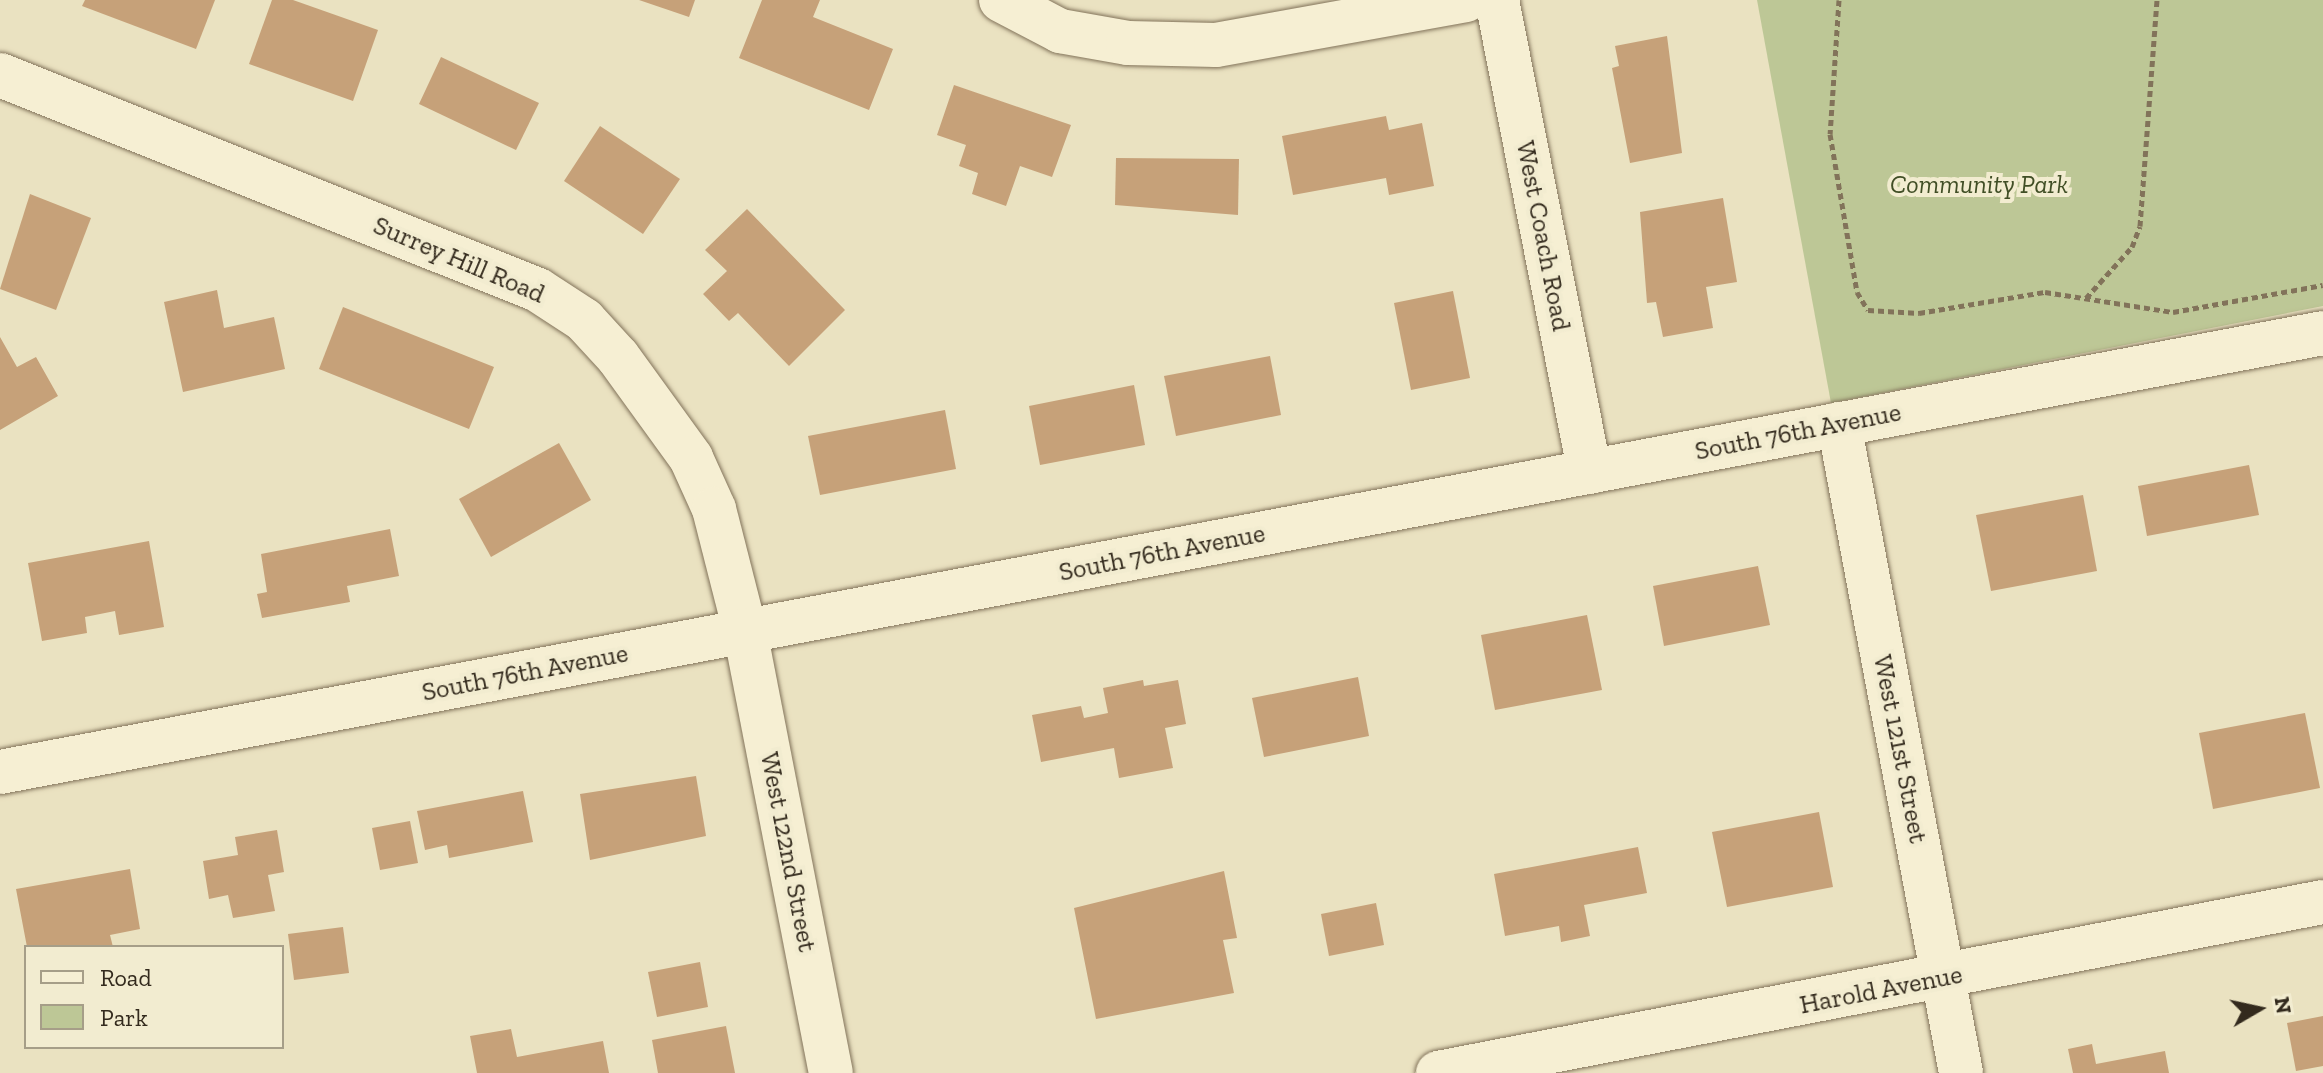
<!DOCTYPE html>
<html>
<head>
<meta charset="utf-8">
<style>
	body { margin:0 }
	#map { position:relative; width:2323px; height:1073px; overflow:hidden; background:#eae2c1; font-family:"Zilla Slab",serif }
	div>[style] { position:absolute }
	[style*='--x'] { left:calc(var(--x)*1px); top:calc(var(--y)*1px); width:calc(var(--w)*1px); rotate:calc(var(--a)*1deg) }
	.green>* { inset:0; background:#bdc796 }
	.building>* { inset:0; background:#c6a179 }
	.path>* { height:5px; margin-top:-2.5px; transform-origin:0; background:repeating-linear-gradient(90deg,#82735a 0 6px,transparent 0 10px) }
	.roads { filter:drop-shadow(0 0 2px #82735a) drop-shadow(0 0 2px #82735a) }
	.minor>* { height:44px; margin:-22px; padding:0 22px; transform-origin:22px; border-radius:22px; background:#f6efd3 }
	span { translate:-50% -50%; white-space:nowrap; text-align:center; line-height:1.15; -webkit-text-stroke:8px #f2ecd0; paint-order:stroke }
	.park-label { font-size:26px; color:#404e25; font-style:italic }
	.street-label { font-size:26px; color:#332a1d }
	.legend { position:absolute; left:24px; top:945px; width:260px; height:104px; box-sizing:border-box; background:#f2ecd0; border:2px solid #a69e88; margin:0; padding:10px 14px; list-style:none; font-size:24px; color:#332a1d }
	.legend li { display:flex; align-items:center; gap:16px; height:40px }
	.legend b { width:40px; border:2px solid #a69e88 }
	.north { position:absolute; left:2219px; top:969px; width:80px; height:80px; -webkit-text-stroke:6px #f2ecd0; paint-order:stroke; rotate:81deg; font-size:22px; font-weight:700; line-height:32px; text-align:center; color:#332a1d }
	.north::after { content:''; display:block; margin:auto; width:28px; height:36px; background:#332a1d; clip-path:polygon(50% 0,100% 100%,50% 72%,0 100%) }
</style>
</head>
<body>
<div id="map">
	<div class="green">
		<i style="clip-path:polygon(1757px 0,2323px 0,2323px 306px,1831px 403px)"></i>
	</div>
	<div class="building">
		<i style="clip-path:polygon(85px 0,215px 0,196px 49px,82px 6px)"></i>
		<i style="clip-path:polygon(272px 0,293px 0,378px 30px,353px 101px,249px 64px)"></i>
		<i style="clip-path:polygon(639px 0,695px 0,689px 17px)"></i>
		<i style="clip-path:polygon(762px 0,820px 0,813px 17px,893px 49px,869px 110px,739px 58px)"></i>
		<i style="clip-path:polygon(1667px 36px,1682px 153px,1630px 163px,1612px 68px,1619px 66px,1615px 46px)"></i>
		<i style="clip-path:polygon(441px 57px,539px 103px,516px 150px,419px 104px)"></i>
		<i style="clip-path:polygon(954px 85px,1071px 125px,1052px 177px,1020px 166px,1006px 206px,972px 194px,978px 173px,959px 166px,966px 145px,937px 135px)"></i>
		<i style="clip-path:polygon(1386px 116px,1389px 130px,1422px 123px,1434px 186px,1389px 195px,1386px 178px,1293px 195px,1282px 136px)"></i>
		<i style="clip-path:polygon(600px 126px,680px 179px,643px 234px,564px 181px)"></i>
		<i style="clip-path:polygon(1116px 158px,1239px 159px,1238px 215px,1115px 205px)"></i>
		<i style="clip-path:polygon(30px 194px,91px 218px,56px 310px,0 289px)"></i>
		<i style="clip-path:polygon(1723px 198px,1737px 282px,1706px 287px,1713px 328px,1663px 337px,1656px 302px,1647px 303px,1640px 212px)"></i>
		<i style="clip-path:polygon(747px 209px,845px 310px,789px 366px,738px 313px,729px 321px,703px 294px,727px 271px,705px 250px)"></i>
		<i style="clip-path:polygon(217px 290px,224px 328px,274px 317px,285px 369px,183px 392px,164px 302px)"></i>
		<i style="clip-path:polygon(1453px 291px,1470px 378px,1411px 390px,1394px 303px)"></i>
		<i style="clip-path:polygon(343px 307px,494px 367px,469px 429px,319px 369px)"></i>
		<i style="clip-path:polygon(0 337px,17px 367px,36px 357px,58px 396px,0 430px)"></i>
		<i style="clip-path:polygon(1270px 356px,1281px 415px,1176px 436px,1164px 376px)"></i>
		<i style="clip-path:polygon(1134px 385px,1145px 445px,1040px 465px,1029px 406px)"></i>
		<i style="clip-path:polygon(945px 410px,956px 469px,820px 495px,808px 436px)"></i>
		<i style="clip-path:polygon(559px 443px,591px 500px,491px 557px,459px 499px)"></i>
		<i style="clip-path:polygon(2249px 465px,2259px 515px,2147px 536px,2138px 486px)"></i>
		<i style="clip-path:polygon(2083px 495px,2097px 571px,1991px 591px,1976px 515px)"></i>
		<i style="clip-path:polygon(390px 529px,399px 576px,347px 586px,350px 602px,262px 618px,257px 594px,267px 592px,261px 554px)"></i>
		<i style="clip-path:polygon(149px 541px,164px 627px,119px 635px,115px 611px,85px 617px,87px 633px,42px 641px,28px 563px)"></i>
		<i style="clip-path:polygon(1758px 566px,1770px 625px,1664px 646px,1653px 586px)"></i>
		<i style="clip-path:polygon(1587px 615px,1602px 690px,1495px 710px,1481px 635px)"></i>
		<i style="clip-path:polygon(1358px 677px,1369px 736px,1264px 757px,1252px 698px)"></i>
		<i style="clip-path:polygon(1143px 680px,1144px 686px,1178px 680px,1186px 724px,1165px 728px,1173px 768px,1119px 778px,1114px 748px,1041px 762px,1032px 715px,1081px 706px,1084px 718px,1108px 713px,1103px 688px)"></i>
		<i style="clip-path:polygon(2305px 713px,2320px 788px,2213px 809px,2199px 733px)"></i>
		<i style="clip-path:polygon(696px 776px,706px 836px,590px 860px,580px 794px)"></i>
		<i style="clip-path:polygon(523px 791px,533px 842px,449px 858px,447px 845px,425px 850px,417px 811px)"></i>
		<i style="clip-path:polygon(1819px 812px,1833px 887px,1727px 907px,1712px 832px)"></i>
		<i style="clip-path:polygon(410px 821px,418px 863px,380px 870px,372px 828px)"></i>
		<i style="clip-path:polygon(277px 830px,284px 872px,268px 875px,275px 911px,233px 918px,228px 895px,209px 899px,203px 861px,238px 855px,235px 837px)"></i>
		<i style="clip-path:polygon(1638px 847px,1647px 893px,1584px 905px,1590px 936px,1561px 942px,1559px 926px,1505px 936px,1494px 874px)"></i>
		<i style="clip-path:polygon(130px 869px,140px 929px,110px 935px,113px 947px,27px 947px,16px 889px)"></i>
		<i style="clip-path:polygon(1224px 871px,1237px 938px,1223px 940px,1234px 993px,1096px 1019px,1074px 908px)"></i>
		<i style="clip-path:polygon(1376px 903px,1384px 945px,1329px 956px,1321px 914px)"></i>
		<i style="clip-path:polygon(343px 927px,349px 973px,294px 980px,288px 934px)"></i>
		<i style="clip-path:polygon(700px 962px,708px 1007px,657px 1017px,648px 972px)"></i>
		<i style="clip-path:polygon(2323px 1016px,2323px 1066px,2296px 1071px,2287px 1023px)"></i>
		<i style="clip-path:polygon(726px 1026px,735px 1073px,658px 1073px,652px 1040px)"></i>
		<i style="clip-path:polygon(511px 1029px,517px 1057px,603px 1041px,609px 1073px,477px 1073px,470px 1036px)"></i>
		<i style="clip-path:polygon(2092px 1044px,2096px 1064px,2165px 1051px,2169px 1073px,2073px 1073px,2068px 1049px)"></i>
	</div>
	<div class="path">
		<i style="--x:1839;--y:0;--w:134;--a:93.8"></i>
		<i style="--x:1830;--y:134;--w:160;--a:80.3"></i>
		<i style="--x:1857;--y:292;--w:21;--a:59"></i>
		<i style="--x:1868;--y:310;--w:51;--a:3.4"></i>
		<i style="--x:1919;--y:313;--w:128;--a:-9.5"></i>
		<i style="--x:2045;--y:292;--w:130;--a:8.9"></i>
		<i style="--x:2173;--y:312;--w:152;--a:-10.2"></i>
		<i style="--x:2086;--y:298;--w:69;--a:-48"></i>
		<i style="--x:2132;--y:247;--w:22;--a:-69"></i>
		<i style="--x:2140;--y:226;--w:227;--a:-85.7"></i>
	</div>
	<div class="roads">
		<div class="minor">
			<i style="--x:1001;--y:0;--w:67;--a:27.7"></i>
			<i style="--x:1060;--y:31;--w:69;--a:10"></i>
			<i style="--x:1128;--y:43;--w:88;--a:1.3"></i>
			<i style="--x:1216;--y:45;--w:254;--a:-10.2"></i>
			<i style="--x:1497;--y:0;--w:481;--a:78.9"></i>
			<i style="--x:0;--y:75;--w:579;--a:21.78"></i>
			<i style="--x:538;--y:290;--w:55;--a:33.1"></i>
			<i style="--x:584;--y:320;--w:50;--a:47.4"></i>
			<i style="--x:618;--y:357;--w:125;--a:54.1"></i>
			<i style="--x:691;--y:458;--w:56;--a:65.7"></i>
			<i style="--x:714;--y:509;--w:126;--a:75.7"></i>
			<i style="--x:745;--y:631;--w:450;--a:79"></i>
			<i style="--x:1839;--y:424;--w:660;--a:79.35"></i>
			<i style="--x:0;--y:772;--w:2364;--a:-10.7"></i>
			<i style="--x:1438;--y:1073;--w:901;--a:-10.94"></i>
		</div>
	</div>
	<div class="park-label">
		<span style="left:1979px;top:185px">Community Park</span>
	</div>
	<div class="street-label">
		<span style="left:1543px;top:236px;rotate:79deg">West Coach Road</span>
		<span style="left:459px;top:260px;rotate:23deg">Surrey Hill Road</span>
		<span style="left:1798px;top:432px;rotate:-11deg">South 76th Avenue</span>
		<span style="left:1162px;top:553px;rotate:-11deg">South 76th Avenue</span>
		<span style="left:525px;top:673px;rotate:-11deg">South 76th Avenue</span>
		<span style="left:1900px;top:749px;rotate:79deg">West 121st Street</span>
		<span style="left:788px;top:852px;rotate:79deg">West 122nd Street</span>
		<span style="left:1881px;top:990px;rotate:-11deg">Harold Avenue</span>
	</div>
	<ul class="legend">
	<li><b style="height:10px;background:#f6efd3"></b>Road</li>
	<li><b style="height:22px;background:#bdc796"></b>Park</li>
	</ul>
	<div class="north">N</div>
</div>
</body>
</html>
